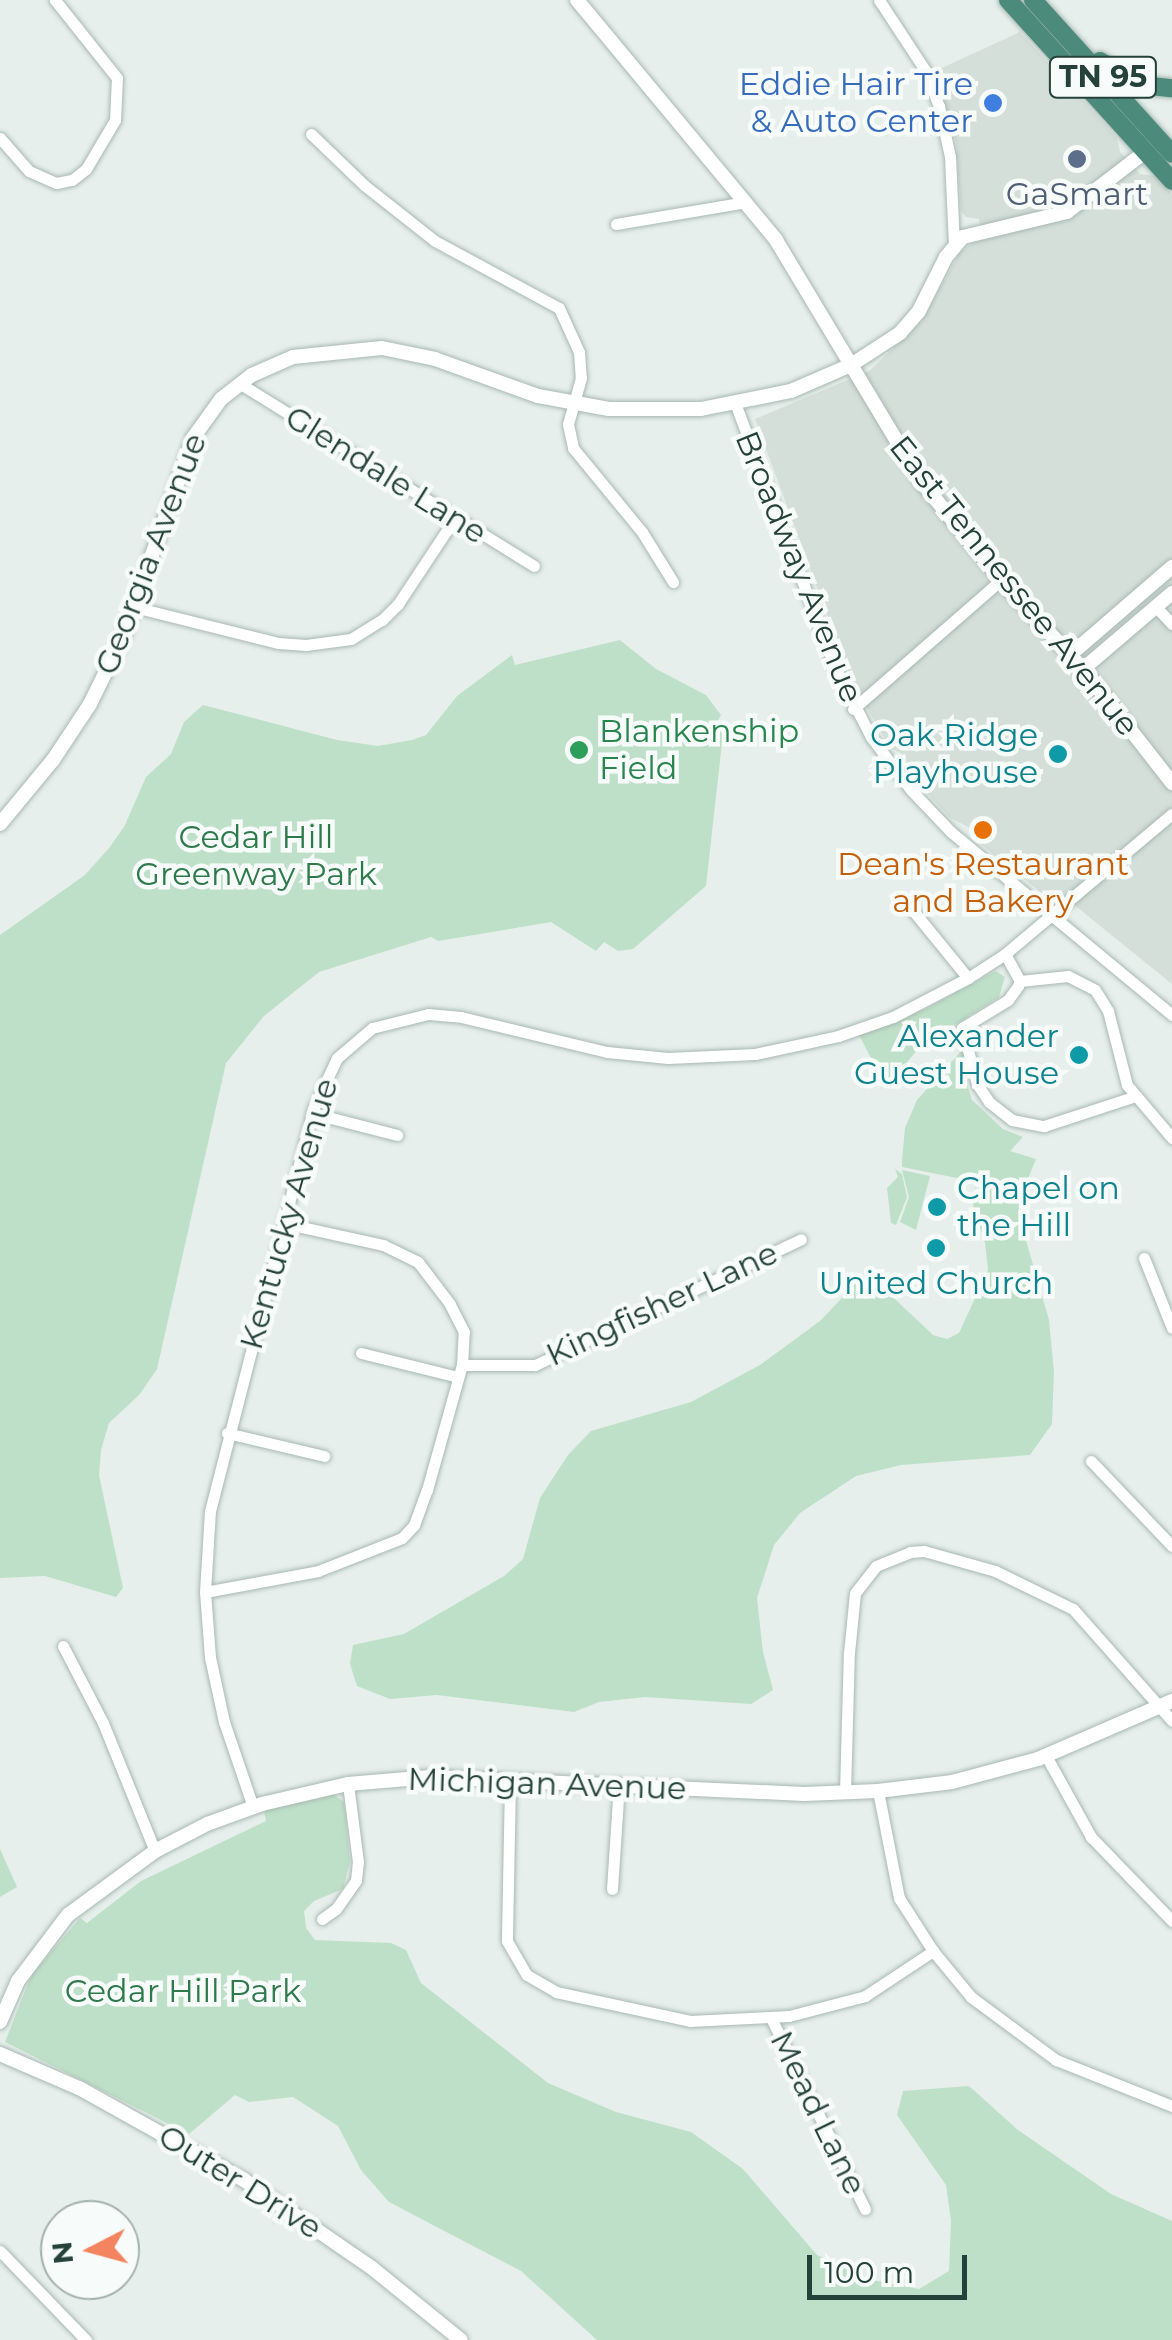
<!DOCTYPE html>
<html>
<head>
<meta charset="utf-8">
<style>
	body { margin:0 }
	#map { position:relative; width:1172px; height:2340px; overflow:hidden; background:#e6efeb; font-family:Montserrat,sans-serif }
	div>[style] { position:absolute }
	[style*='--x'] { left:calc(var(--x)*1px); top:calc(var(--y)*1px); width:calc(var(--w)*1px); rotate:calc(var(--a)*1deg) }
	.built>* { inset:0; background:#d4dfda }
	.green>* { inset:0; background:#bfe0c8 }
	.roads { filter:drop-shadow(0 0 2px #a8b8b2) drop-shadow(0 0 2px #a8b8b2) }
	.minor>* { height:11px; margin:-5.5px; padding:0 5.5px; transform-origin:5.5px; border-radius:5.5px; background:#fff }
	.tertiary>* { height:14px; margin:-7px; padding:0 7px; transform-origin:7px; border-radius:7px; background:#fff }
	.trunk>* { height:18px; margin:-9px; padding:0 9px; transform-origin:9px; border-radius:9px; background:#4c8a7c }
	.dots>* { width:28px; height:28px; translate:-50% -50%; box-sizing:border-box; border:5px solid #f7fbf9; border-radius:50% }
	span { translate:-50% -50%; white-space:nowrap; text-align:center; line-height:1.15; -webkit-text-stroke:9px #f7fbf9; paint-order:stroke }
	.shield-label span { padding:2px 8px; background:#f7fbf9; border:2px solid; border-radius:8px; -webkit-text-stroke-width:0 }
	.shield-label { font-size:30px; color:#24423a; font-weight:700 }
	.shop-label { font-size:32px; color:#366cbe }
	.right { translate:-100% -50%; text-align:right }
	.service-label { font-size:32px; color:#4e5e75 }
	.street-label { font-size:32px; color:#24423a }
	.leisure-label { font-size:32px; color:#27864d }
	.left { translate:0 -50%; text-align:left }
	.culture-label { font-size:32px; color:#0d838f }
	.park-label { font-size:32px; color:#2d7a4b }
	.food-label { font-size:32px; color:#c56008 }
	.north { position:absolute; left:40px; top:2200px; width:100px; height:100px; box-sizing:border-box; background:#f7fbf9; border:2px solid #a3b1ad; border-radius:50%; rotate:264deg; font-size:28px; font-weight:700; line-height:40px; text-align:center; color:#24423a }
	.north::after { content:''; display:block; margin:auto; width:35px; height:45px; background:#f4845f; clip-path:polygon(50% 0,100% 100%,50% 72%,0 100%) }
	.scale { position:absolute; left:807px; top:2255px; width:160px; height:45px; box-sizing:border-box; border:5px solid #24423a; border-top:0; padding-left:12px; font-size:30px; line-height:35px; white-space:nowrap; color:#24423a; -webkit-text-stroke:8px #f7fbf9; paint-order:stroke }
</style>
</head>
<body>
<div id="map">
	<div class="built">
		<i style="clip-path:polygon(1020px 32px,1117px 138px,1120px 152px,1140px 174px,1155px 176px,1172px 194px,1172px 984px,1078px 908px,1062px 896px,1048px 898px,973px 838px,968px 827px,949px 817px,915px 780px,901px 753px,890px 748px,852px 682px,755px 419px,869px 371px,922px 321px,960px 252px,982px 237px,979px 219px,966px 217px,961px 211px,956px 142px,933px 72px)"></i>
	</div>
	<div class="green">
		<i style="clip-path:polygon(620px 640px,656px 669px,706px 695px,721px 715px,716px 724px,724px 725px,706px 886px,633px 949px,618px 951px,604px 942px,596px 951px,551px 922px,438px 941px,431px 937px,319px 972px,264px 1016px,226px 1063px,157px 1369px,140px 1394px,109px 1423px,101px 1450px,99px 1475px,123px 1588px,116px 1597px,45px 1576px,0 1578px,0 935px,85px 875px,109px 848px,124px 827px,146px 777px,171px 754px,184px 722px,203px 705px,337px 740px,378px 746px,412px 740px,426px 735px,457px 696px,512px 655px,515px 665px)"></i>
		<i style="clip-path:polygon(996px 971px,1005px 977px,999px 997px,944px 1032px,934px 1030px,886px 1087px,859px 1035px,927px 1008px)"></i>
		<i style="clip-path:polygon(964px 1048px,967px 1059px,959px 1060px,972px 1100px,1003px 1129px,1023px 1137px,1010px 1151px,1036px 1159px,1023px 1191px,1019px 1216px,1049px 1320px,1054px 1372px,1052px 1424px,1030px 1455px,901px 1465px,856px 1476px,800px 1513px,774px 1545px,757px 1598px,763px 1652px,773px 1690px,751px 1704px,645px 1697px,599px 1702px,574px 1712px,437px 1695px,390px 1699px,357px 1686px,350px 1664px,353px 1645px,404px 1634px,504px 1576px,523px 1559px,540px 1498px,568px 1455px,591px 1431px,691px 1402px,760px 1365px,820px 1321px,860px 1279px,881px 1286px,933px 1335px,947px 1339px,959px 1333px,988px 1270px,985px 1243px,973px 1205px,977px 1177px,957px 1178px,902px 1167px,902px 1160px,905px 1128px,917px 1100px)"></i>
		<i style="clip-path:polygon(895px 1169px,902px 1174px,907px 1197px,896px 1225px,891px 1223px,887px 1188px,898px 1177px)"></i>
		<i style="clip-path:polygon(902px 1170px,930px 1176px,916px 1230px,900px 1222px,909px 1197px)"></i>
		<i style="clip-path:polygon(333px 1794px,344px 1802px,350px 1862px,343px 1889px,314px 1901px,304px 1911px,306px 1928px,315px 1940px,391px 1943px,406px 1950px,421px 1983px,548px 2083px,616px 2112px,691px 2132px,743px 2169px,817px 2255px,867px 2279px,919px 2289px,949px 2271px,951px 2221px,946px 2185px,897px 2115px,903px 2091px,969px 2086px,1018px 2130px,1111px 2194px,1172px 2221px,1172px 2340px,597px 2340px,521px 2271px,389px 2202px,361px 2170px,338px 2126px,293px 2097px,249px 2102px,235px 2095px,189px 2134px,5px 2042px,31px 1976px,80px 1918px,87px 1923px,141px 1881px,266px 1821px,264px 1810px)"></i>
		<i style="clip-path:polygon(0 1849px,17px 1887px,0 1897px)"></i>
	</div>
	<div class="roads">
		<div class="minor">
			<i style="--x:879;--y:0;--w:84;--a:56.7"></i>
			<i style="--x:925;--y:70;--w:39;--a:69"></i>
			<i style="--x:939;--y:106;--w:52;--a:77.8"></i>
			<i style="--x:950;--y:157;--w:87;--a:87.4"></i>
			<i style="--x:311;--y:134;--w:74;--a:43.9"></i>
			<i style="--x:364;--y:185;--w:90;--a:38.3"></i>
			<i style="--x:435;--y:241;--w:141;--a:28.4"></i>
			<i style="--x:559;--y:308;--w:48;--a:65.6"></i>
			<i style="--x:579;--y:352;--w:26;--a:86"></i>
			<i style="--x:581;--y:378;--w:48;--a:105.8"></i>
			<i style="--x:568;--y:424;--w:25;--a:78"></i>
			<i style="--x:573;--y:448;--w:109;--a:50.6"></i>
			<i style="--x:642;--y:532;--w:59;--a:58.2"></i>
			<i style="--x:0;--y:138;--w:44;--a:48.7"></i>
			<i style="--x:29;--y:171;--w:30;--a:24"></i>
			<i style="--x:56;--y:183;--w:16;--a:-11"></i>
			<i style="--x:72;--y:180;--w:18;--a:-38"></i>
			<i style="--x:86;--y:169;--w:57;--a:-59.4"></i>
			<i style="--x:115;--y:120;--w:42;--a:-87.3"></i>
			<i style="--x:117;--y:78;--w:100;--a:-128.5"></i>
			<i style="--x:616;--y:224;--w:132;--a:-9.6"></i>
			<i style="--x:239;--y:383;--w:347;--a:31.8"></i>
			<i style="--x:735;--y:403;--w:280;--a:69.3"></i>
			<i style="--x:834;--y:665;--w:81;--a:62.8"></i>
			<i style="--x:871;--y:737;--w:66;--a:53"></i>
			<i style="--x:911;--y:790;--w:58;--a:46.4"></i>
			<i style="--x:951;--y:832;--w:287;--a:39.6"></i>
			<i style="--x:134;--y:607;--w:148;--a:14"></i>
			<i style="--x:278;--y:643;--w:28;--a:4"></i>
			<i style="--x:306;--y:645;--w:45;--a:-7.6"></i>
			<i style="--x:351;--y:639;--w:36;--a:-32"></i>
			<i style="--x:382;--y:620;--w:23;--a:-45"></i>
			<i style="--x:398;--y:604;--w:103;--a:-56.5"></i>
			<i style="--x:1156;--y:607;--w:23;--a:47"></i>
			<i style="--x:853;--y:709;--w:196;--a:-41.1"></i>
			<i style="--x:906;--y:902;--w:98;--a:50.8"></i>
			<i style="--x:1005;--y:954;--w:31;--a:61"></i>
			<i style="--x:1020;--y:981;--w:5;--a:112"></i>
			<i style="--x:1018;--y:986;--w:17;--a:126"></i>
			<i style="--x:1008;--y:1000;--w:54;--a:148.7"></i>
			<i style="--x:962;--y:1028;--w:58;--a:75"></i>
			<i style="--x:977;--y:1084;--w:22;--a:56"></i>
			<i style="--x:989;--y:1102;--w:29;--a:38"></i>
			<i style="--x:1012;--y:1120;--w:33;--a:11"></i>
			<i style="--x:1044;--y:1126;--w:97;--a:-18.1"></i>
			<i style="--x:1020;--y:981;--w:48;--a:-5.9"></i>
			<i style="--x:1068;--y:976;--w:30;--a:27"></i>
			<i style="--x:1095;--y:990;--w:25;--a:58"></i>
			<i style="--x:1108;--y:1011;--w:76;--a:75.6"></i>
			<i style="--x:1127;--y:1085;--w:70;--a:49.7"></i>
			<i style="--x:312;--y:1113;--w:88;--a:14.5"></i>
			<i style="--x:1144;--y:1258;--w:75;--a:68.2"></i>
			<i style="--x:361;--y:1353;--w:100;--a:13.9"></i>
			<i style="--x:462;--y:1365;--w:73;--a:0"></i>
			<i style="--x:535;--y:1365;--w:294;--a:-25.3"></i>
			<i style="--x:227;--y:1433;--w:100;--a:13.3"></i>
			<i style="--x:1091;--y:1461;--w:117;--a:46.4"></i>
			<i style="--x:205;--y:1592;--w:115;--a:-10.5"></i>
			<i style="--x:318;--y:1571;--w:90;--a:-21.4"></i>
			<i style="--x:402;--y:1538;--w:18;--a:-47"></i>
			<i style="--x:414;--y:1525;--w:37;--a:-70"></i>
			<i style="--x:427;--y:1490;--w:130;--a:-74.4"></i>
			<i style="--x:462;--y:1365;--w:33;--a:-87"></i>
			<i style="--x:464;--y:1332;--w:31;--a:-117"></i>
			<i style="--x:450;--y:1304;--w:53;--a:-127.3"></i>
			<i style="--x:418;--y:1262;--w:39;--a:-154"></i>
			<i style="--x:383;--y:1245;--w:102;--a:-167.6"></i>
			<i style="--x:63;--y:1646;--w:87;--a:62.5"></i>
			<i style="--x:103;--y:1723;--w:138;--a:67.9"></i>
			<i style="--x:1046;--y:1756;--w:93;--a:60.9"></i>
			<i style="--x:1091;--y:1837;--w:117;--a:46"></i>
			<i style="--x:510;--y:1781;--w:160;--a:91.1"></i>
			<i style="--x:507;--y:1941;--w:39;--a:60"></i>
			<i style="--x:527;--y:1975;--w:34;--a:30"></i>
			<i style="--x:556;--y:1992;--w:137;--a:12.2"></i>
			<i style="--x:690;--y:2021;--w:99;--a:-2.9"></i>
			<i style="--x:789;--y:2016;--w:79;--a:-14.7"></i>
			<i style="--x:865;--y:1996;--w:82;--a:-33.5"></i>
			<i style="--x:878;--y:1791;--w:109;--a:78.9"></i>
			<i style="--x:899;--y:1898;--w:63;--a:57.3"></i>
			<i style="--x:933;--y:1951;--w:60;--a:50.4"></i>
			<i style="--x:971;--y:1997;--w:106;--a:36.5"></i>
			<i style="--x:1056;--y:2060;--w:125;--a:21.6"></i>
			<i style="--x:845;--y:1792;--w:139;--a:-88.4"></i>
			<i style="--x:849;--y:1653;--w:60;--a:-84.3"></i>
			<i style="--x:855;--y:1593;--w:34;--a:-52"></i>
			<i style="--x:876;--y:1566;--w:37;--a:-22"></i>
			<i style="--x:910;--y:1552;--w:14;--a:-4"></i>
			<i style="--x:924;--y:1551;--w:74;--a:15.7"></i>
			<i style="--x:995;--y:1571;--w:87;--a:26"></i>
			<i style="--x:1073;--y:1609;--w:149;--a:48.5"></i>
			<i style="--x:253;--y:1807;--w:90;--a:-108.8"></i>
			<i style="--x:224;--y:1722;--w:66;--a:-102.2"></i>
			<i style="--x:210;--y:1657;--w:65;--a:-94.4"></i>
			<i style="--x:205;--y:1592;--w:81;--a:-86.5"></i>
			<i style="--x:210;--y:1511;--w:417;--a:-75.6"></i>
			<i style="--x:314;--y:1107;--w:54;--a:-64.9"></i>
			<i style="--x:337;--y:1058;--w:46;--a:-40.6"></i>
			<i style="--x:372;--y:1028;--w:58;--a:-14"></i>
			<i style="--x:428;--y:1014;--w:33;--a:5"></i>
			<i style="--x:461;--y:1017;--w:150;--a:13.5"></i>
			<i style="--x:607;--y:1052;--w:61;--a:5.6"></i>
			<i style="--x:668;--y:1058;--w:87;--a:-2.6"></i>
			<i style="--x:755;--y:1054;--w:85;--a:-12.2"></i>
			<i style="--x:838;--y:1036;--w:58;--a:-19.1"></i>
			<i style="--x:893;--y:1017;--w:85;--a:-27.5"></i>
			<i style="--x:968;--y:978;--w:44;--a:-33"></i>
			<i style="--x:1005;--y:954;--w:218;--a:-40"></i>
			<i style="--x:612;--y:1889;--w:105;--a:-86.2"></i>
			<i style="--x:322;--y:1919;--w:17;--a:-36"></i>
			<i style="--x:336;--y:1909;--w:35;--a:-55"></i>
			<i style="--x:356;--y:1880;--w:18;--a:-84"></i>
			<i style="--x:358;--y:1862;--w:79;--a:-97.3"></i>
			<i style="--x:771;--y:2018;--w:213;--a:63.8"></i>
			<i style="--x:0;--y:2251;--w:124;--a:46"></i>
		</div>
		<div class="tertiary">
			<i style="--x:577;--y:0;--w:312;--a:50.3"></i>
			<i style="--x:776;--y:240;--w:280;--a:59"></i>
			<i style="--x:920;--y:480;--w:138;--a:50.9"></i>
			<i style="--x:1007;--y:587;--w:112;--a:47.2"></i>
			<i style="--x:1083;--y:669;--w:145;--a:52"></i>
			<i style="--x:1070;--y:655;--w:135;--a:-40.8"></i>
			<i style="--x:1083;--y:669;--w:117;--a:-40.5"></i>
			<i style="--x:0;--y:824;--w:83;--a:-50.4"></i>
			<i style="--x:53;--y:760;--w:67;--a:-56.5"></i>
			<i style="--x:90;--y:704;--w:77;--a:-63.8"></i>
			<i style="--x:124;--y:635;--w:209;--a:-70.7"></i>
			<i style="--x:193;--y:438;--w:48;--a:-54.3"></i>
			<i style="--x:221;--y:399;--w:39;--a:-38"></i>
			<i style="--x:252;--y:375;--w:45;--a:-23.7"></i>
			<i style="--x:293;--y:357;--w:89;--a:-5.8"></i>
			<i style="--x:382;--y:348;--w:54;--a:11.7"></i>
			<i style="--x:435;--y:359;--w:109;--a:19.8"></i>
			<i style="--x:538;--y:396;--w:72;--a:10.4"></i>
			<i style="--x:609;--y:409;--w:92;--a:0"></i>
			<i style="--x:701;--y:409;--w:92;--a:-11.3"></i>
			<i style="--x:791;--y:391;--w:65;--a:-23.4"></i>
			<i style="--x:851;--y:365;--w:59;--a:-33.1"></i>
			<i style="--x:900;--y:333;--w:29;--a:-49"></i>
			<i style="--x:919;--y:311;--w:60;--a:-63.4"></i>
			<i style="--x:946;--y:257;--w:26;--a:-50"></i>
			<i style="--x:963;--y:237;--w:107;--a:-13.5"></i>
			<i style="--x:1067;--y:212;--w:98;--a:-37.6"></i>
			<i style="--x:0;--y:2022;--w:45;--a:-66.3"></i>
			<i style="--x:18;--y:1981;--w:83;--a:-52.9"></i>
			<i style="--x:68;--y:1915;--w:108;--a:-36.3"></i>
			<i style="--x:155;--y:1851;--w:59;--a:-27.4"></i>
			<i style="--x:207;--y:1824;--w:59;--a:-20"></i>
			<i style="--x:262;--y:1804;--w:88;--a:-13.1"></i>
			<i style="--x:348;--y:1784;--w:83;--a:-4.8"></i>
			<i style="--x:431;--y:1777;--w:373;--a:2.6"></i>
			<i style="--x:804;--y:1794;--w:74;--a:-2.3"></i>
			<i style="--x:878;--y:1791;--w:75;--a:-6.9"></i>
			<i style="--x:952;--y:1782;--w:89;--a:-15"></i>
			<i style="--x:1038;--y:1759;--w:146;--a:-23.4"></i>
			<i style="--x:0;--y:2054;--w:88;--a:23.4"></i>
			<i style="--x:81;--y:2089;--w:187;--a:29.2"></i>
			<i style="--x:244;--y:2180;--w:155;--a:34.5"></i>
			<i style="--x:372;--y:2268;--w:114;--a:39"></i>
		</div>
		<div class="trunk">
			<i style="--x:1008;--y:0;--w:244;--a:47.8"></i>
			<i style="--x:1033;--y:0;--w:207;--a:47.9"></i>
			<i style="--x:1100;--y:61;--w:48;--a:30.3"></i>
			<i style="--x:1141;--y:85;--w:31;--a:6"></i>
		</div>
	</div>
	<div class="dots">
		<i style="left:993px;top:103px;background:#3f7fe0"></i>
		<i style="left:1077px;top:159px;background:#5c6f8a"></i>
		<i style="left:579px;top:750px;background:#2e9e5b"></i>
		<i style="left:1058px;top:754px;background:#0f9aa8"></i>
		<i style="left:983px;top:830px;background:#e8710a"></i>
		<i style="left:1079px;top:1055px;background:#0f9aa8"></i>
		<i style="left:937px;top:1207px;background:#0f9aa8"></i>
		<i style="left:936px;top:1248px;background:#0f9aa8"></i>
	</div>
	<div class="shield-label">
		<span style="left:1103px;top:77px">TN 95</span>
	</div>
	<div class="shop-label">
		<span class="right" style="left:973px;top:103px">Eddie Hair Tire<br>&amp; Auto Center</span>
	</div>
	<div class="service-label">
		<span style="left:1077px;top:194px">GaSmart</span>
	</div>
	<div class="street-label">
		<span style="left:386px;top:475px;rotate:32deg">Glendale Lane</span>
		<span style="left:151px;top:554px;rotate:-69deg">Georgia Avenue</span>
		<span style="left:799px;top:567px;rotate:68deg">Broadway Avenue</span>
		<span style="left:1014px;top:586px;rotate:51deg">East Tennessee Avenue</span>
		<span style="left:289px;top:1214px;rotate:-74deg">Kentucky Avenue</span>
		<span style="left:662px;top:1304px;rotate:-25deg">Kingfisher Lane</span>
		<span style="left:547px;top:1784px;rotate:2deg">Michigan Avenue</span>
		<span style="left:818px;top:2113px;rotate:64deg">Mead Lane</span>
		<span style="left:240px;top:2182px;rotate:32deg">Outer Drive</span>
	</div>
	<div class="leisure-label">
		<span class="left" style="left:599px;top:750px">Blankenship<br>Field</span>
	</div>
	<div class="culture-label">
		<span class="right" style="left:1038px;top:754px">Oak Ridge<br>Playhouse</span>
		<span class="right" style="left:1059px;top:1055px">Alexander<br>Guest House</span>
		<span class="left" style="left:957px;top:1207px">Chapel on<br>the Hill</span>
		<span style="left:936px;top:1283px">United Church</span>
	</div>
	<div class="park-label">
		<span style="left:256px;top:856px">Cedar Hill<br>Greenway Park</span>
		<span style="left:183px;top:1991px">Cedar Hill Park</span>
	</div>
	<div class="food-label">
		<span style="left:983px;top:883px">Dean's Restaurant<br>and Bakery</span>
	</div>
	<div class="north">N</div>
	<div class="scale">100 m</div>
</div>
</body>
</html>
